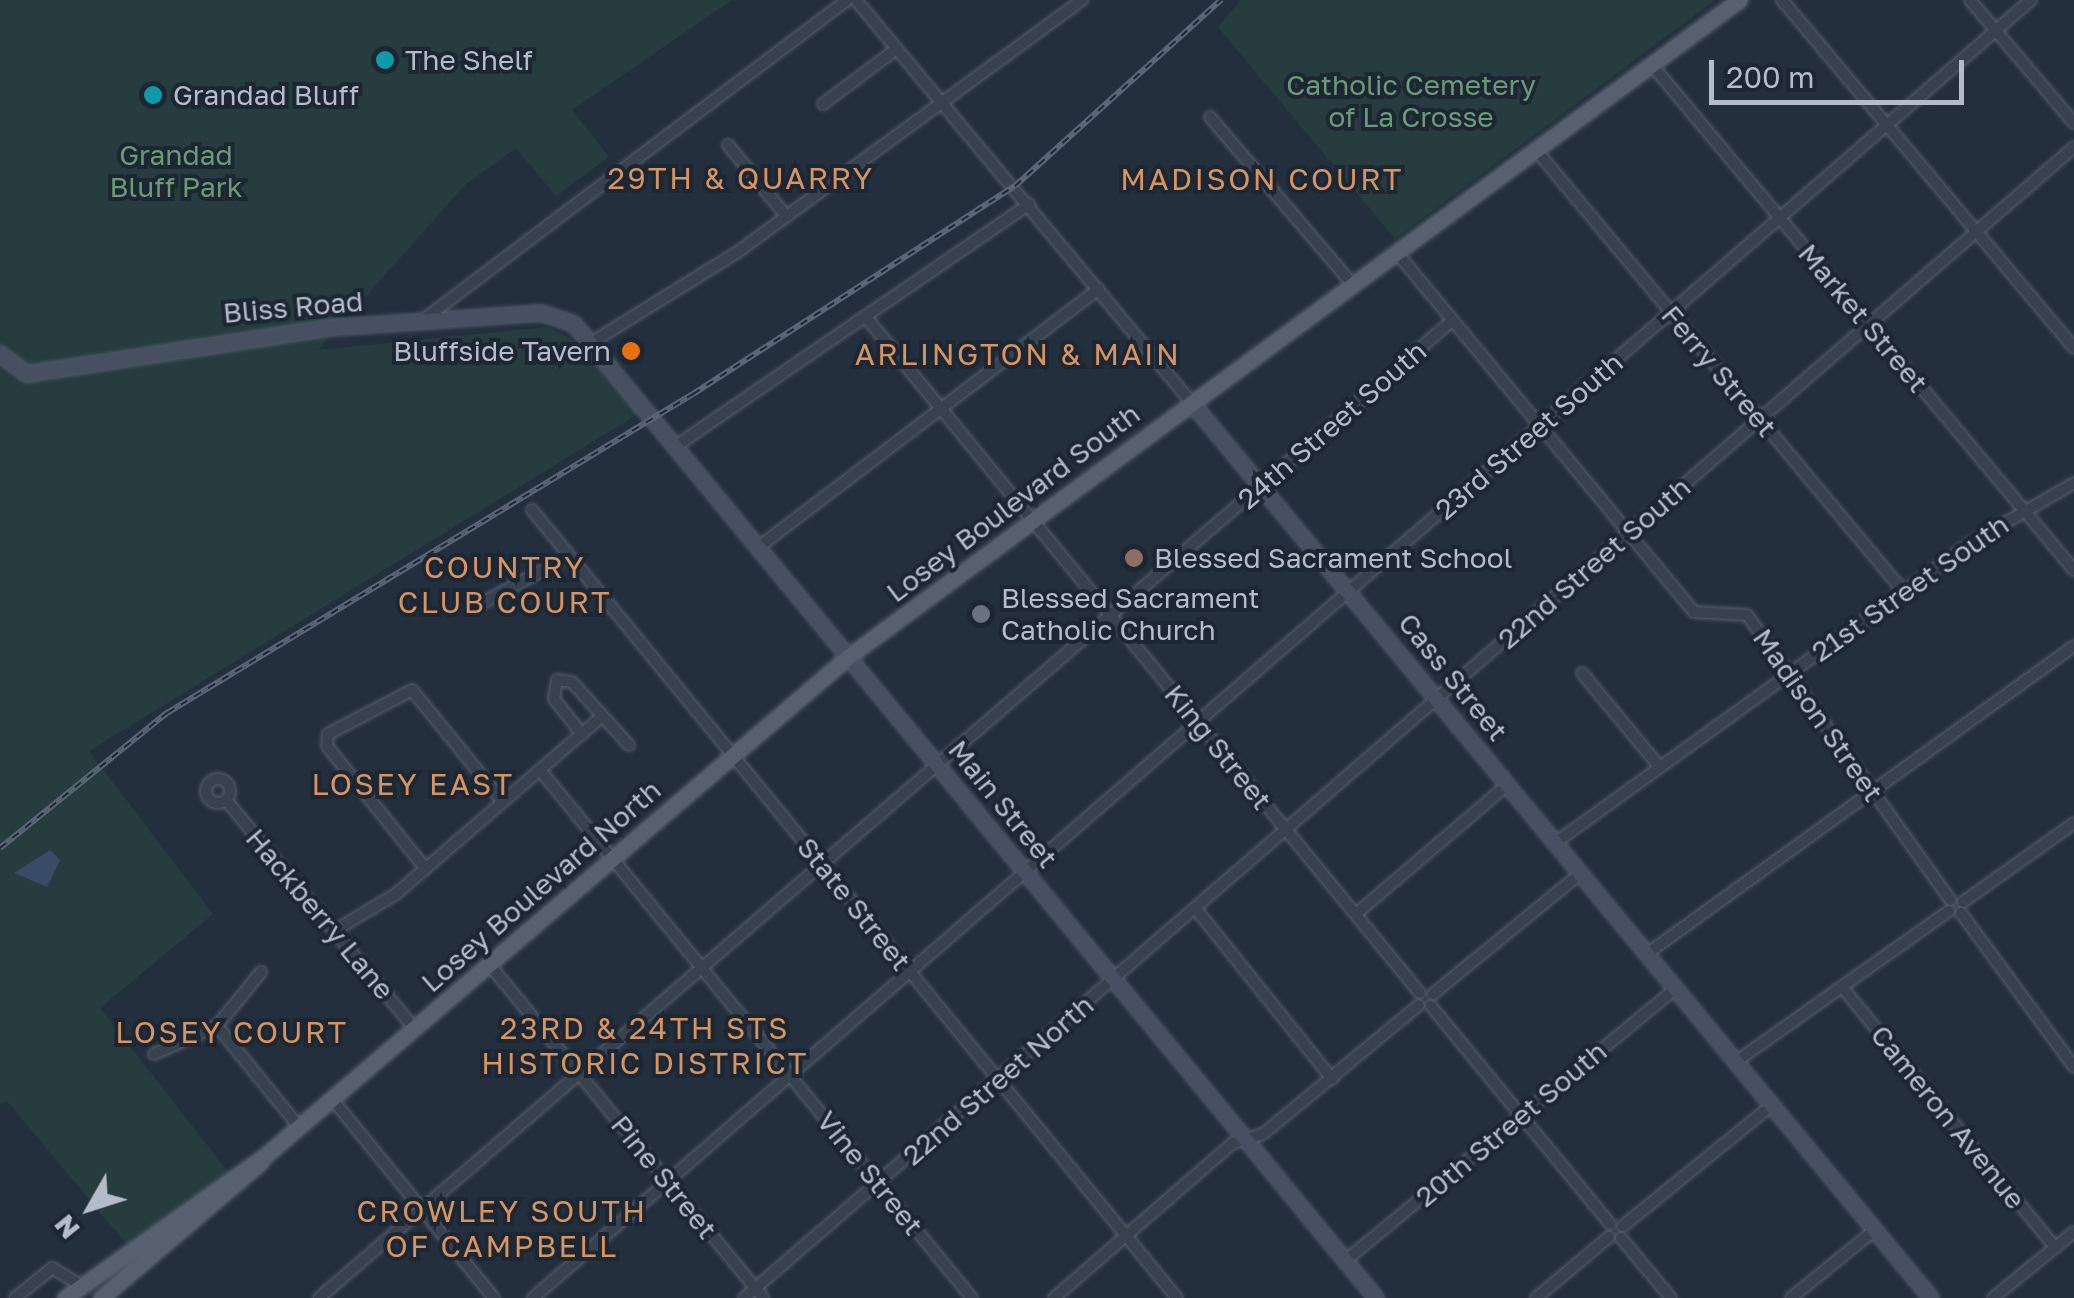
<!DOCTYPE html>
<html>
<head>
<meta charset="utf-8">
<style>
	body { margin:0 }
	#map { position:relative; width:2074px; height:1298px; overflow:hidden; background:#242f3e; font-family:"Golos Text",sans-serif }
	div>[style] { position:absolute }
	[style*='--x'] { left:calc(var(--x)*1px); top:calc(var(--y)*1px); width:calc(var(--w)*1px); rotate:calc(var(--a)*1deg) }
	.green>* { inset:0; background:#263c3f }
	.water>* { inset:0; background:#394c67 }
	.roads { filter:drop-shadow(0 0 2px #565f6c) drop-shadow(0 0 2px #565f6c) }
	.street>* { height:10px; margin:-5px; padding:0 5px; transform-origin:5px; border-radius:5px; background:#38414e }
	.street>.ring { margin:-5px; padding:0; box-sizing:content-box; background:none; border:10px solid #38414e; border-radius:50% }
	.secondary>* { height:14px; margin:-7px; padding:0 7px; transform-origin:7px; border-radius:7px; background:#465061 }
	.primary>* { height:15px; margin:-7.5px; padding:0 7.5px; transform-origin:7.5px; border-radius:7.5px; background:#56606e }
	.rail>* { height:6px; margin-top:-3px; transform-origin:0; background:repeating-linear-gradient(90deg,#1d2633 0 8px,#5a6575 0 16px); box-sizing:border-box; border-block:2px solid #5a6575 }
	.dots>* { width:28px; height:28px; translate:-50% -50%; box-sizing:border-box; border:5px solid #1d2633; border-radius:50% }
	span { translate:-50% -50%; white-space:nowrap; text-align:center; line-height:1.15; -webkit-text-stroke:8px #1d2633; paint-order:stroke }
	.poi-label { font-size:28px; color:#b4bcc9 }
	.left { translate:0 -50%; text-align:left }
	.right { translate:-100% -50%; text-align:right }
	.park-label { font-size:28px; color:#6b9a76 }
	.street-label { font-size:28px; color:#b4bcc9 }
	.neighbourhood-label { font-size:30px; color:#d59563; letter-spacing:2.5px }
	.north { position:absolute; left:40px; top:1158px; width:100px; height:100px; -webkit-text-stroke:8px #1d2633; paint-order:stroke; rotate:231deg; font-size:28px; font-weight:700; line-height:40px; text-align:center; color:#b4bcc9 }
	.north::after { content:''; display:block; margin:auto; width:35px; height:45px; background:#b4bcc9; clip-path:polygon(50% 0,100% 100%,50% 72%,0 100%) }
	.scale { position:absolute; left:1709px; top:60px; width:255px; height:45px; box-sizing:border-box; border:5px solid #b4bcc9; border-top:0; padding-left:12px; font-size:30px; line-height:35px; white-space:nowrap; color:#b4bcc9; -webkit-text-stroke:8px #1d2633; paint-order:stroke }
</style>
</head>
<body>
<div id="map">
	<div class="green">
		<i style="clip-path:polygon(0 0,732px 0,572px 110px,609px 157px,556px 196px,516px 148px,465px 185px,318px 350px,548px 327px,584px 346px,638px 414px,89px 751px,213px 914px,100px 1008px,229px 1173px,128px 1246px,7px 1101px,0 1105px)"></i>
		<i style="clip-path:polygon(1241px 0,1715px 0,1395px 239px,1218px 27px)"></i>
	</div>
	<div class="water">
		<i style="clip-path:polygon(50px 850px,60px 860px,47px 887px,14px 873px)"></i>
	</div>
	<div class="roads">
		<div class="street">
			<i style="--x:856;--y:0;--w:523;--a:50.19"></i>
			<i style="--x:1782;--y:0;--w:454;--a:50"></i>
			<i style="--x:1970;--y:0;--w:161;--a:49.8"></i>
			<i style="--x:1652;--y:65;--w:658;--a:50.12"></i>
			<i style="--x:823;--y:104;--w:90;--a:-36.9"></i>
			<i style="--x:1210;--y:117;--w:221;--a:49.6"></i>
			<i style="--x:728;--y:145;--w:93;--a:50.7"></i>
			<i style="--x:1536;--y:150;--w:574;--a:50.23"></i>
			<i style="--x:1397;--y:253;--w:466;--a:50.4"></i>
			<i style="--x:1694;--y:612;--w:53;--a:3.2"></i>
			<i style="--x:1747;--y:615;--w:350;--a:54.5"></i>
			<i style="--x:865;--y:316;--w:875;--a:50.66"></i>
			<i style="--x:423;--y:320;--w:531;--a:-37.04"></i>
			<i style="--x:594;--y:341;--w:171;--a:-31.8"></i>
			<i style="--x:739;--y:251;--w:425;--a:-36.2"></i>
			<i style="--x:676;--y:446;--w:428;--a:-34.4"></i>
			<i style="--x:532;--y:510;--w:1018;--a:50.7"></i>
			<i style="--x:760;--y:546;--w:425;--a:-37.2"></i>
			<i style="--x:473;--y:608;--w:109;--a:-28.4"></i>
			<i style="--x:1582;--y:673;--w:119;--a:50.4"></i>
			<i style="--x:582;--y:734;--w:45;--a:-128.7"></i>
			<i style="--x:554;--y:699;--w:19;--a:-81"></i>
			<i style="--x:557;--y:680;--w:15;--a:8"></i>
			<i style="--x:572;--y:682;--w:85;--a:47.9"></i>
			<i style="--x:540;--y:770;--w:682;--a:50.71"></i>
			<i class="ring" style="left:206px;top:779px;width:14px;height:14px"></i>
			<i style="--x:226;--y:800;--w:296;--a:50.5"></i>
			<i style="--x:1555;--y:843;--w:514;--a:-35.82"></i>
			<i style="--x:1972;--y:542;--w:118;--a:-30"></i>
			<i style="--x:425;--y:868;--w:156;--a:-128.8"></i>
			<i style="--x:327;--y:746;--w:12;--a:-85"></i>
			<i style="--x:328;--y:734;--w:95;--a:-27.6"></i>
			<i style="--x:412;--y:690;--w:144;--a:50.9"></i>
			<i style="--x:1963;--y:902;--w:136;--a:-35.4"></i>
			<i style="--x:1196;--y:909;--w:218;--a:51.3"></i>
			<i style="--x:1961;--y:913;--w:191;--a:53.7"></i>
			<i style="--x:1356;--y:914;--w:200;--a:-40.5"></i>
			<i style="--x:334;--y:931;--w:72;--a:-30.8"></i>
			<i style="--x:396;--y:894;--w:271;--a:-40.8"></i>
			<i style="--x:1648;--y:953;--w:525;--a:-35.78"></i>
			<i style="--x:489;--y:964;--w:432;--a:50.6"></i>
			<i style="--x:1842;--y:987;--w:336;--a:50.7"></i>
			<i style="--x:1433;--y:994;--w:191;--a:-39.3"></i>
			<i style="--x:1431;--y:1006;--w:282;--a:50.6"></i>
			<i style="--x:217;--y:1026;--w:132;--a:50.9"></i>
			<i style="--x:154;--y:1054;--w:69;--a:-24"></i>
			<i style="--x:217;--y:1026;--w:70;--a:-50.8"></i>
			<i style="--x:1737;--y:1061;--w:260;--a:-35.3"></i>
			<i style="--x:333;--y:1100;--w:255;--a:50.9"></i>
			<i style="--x:1623;--y:1226;--w:193;--a:-39.1"></i>
			<i style="--x:1621;--y:1238;--w:78;--a:50.2"></i>
			<i style="--x:1345;--y:1261;--w:429;--a:-39.5"></i>
			<i style="--x:15;--y:1298;--w:48;--a:-39"></i>
			<i style="--x:52;--y:1268;--w:39;--a:31"></i>
			<i style="--x:319;--y:1298;--w:1497;--a:-40.78"></i>
			<i style="--x:533;--y:1298;--w:1982;--a:-40.91"></i>
			<i style="--x:744;--y:1298;--w:1759;--a:-40.87"></i>
			<i style="--x:1054;--y:1298;--w:237;--a:-40.9"></i>
			<i style="--x:1233;--y:1143;--w:31;--a:-17"></i>
			<i style="--x:1263;--y:1134;--w:202;--a:-39.6"></i>
			<i style="--x:1536;--y:1298;--w:95;--a:-39.9"></i>
			<i style="--x:1791;--y:1298;--w:109;--a:-39.1"></i>
			<i style="--x:1993;--y:1298;--w:104;--a:-39.2"></i>
		</div>
		<div class="secondary">
			<i style="--x:0;--y:354;--w:34;--a:37"></i>
			<i style="--x:27;--y:374;--w:304;--a:-8.7"></i>
			<i style="--x:328;--y:328;--w:214;--a:-4"></i>
			<i style="--x:541;--y:313;--w:35;--a:18"></i>
			<i style="--x:574;--y:324;--w:1262;--a:50.53"></i>
			<i style="--x:1191;--y:402;--w:1162;--a:50.45"></i>
		</div>
		<div class="primary">
			<i style="--x:65;--y:1298;--w:247;--a:-35.4"></i>
			<i style="--x:266;--y:1155;--w:767;--a:-40.56"></i>
			<i style="--x:849;--y:656;--w:1106;--a:-36.39"></i>
			<i style="--x:101;--y:1298;--w:210;--a:-40.4"></i>
		</div>
	</div>
	<div class="rail">
		<i style="--x:0;--y:848;--w:215;--a:-39"></i>
		<i style="--x:167;--y:713;--w:615;--a:-31.24"></i>
		<i style="--x:693;--y:394;--w:383;--a:-32.9"></i>
		<i style="--x:1015;--y:186;--w:278;--a:-42.1"></i>
	</div>
	<div class="dots">
		<i style="left:385px;top:60px;background:#0f9aa8"></i>
		<i style="left:153px;top:95px;background:#0f9aa8"></i>
		<i style="left:631px;top:351px;background:#e8710a"></i>
		<i style="left:1134px;top:558px;background:#8d6e63"></i>
		<i style="left:981px;top:614px;background:#6b7280"></i>
	</div>
	<div class="poi-label">
		<span class="left" style="left:405px;top:60px">The Shelf</span>
		<span class="left" style="left:173px;top:95px">Grandad Bluff</span>
		<span class="right" style="left:611px;top:351px">Bluffside Tavern</span>
		<span class="left" style="left:1154px;top:558px">Blessed Sacrament School</span>
		<span class="left" style="left:1001px;top:614px">Blessed Sacrament<br>Catholic Church</span>
	</div>
	<div class="park-label">
		<span style="left:1411px;top:101px">Catholic Cemetery<br>of La Crosse</span>
		<span style="left:176px;top:171px">Grandad<br>Bluff Park</span>
	</div>
	<div class="street-label">
		<span style="left:293px;top:307px;rotate:-5deg">Bliss Road</span>
		<span style="left:1863px;top:318px;rotate:50deg">Market Street</span>
		<span style="left:1719px;top:371px;rotate:50deg">Ferry Street</span>
		<span style="left:1332px;top:425px;rotate:-41deg">24th Street South</span>
		<span style="left:1529px;top:436px;rotate:-41deg">23rd Street South</span>
		<span style="left:1013px;top:503px;rotate:-37deg">Losey Boulevard South</span>
		<span style="left:1594px;top:563px;rotate:-41deg">22nd Street South</span>
		<span style="left:1910px;top:588px;rotate:-35deg">21st Street South</span>
		<span style="left:1453px;top:677px;rotate:51deg">Cass Street</span>
		<span style="left:1818px;top:715px;rotate:55deg">Madison Street</span>
		<span style="left:1218px;top:747px;rotate:51deg">King Street</span>
		<span style="left:1003px;top:804px;rotate:51deg">Main Street</span>
		<span style="left:541px;top:886px;rotate:-41deg">Losey Boulevard North</span>
		<span style="left:854px;top:904px;rotate:51deg">State Street</span>
		<span style="left:320px;top:914px;rotate:50deg">Hackberry Lane</span>
		<span style="left:998px;top:1080px;rotate:-41deg">22nd Street North</span>
		<span style="left:1948px;top:1117px;rotate:51deg">Cameron Avenue</span>
		<span style="left:1511px;top:1124px;rotate:-40deg">20th Street South</span>
		<span style="left:870px;top:1173px;rotate:51deg">Vine Street</span>
		<span style="left:664px;top:1177px;rotate:51deg">Pine Street</span>
	</div>
	<div class="neighbourhood-label">
		<span style="left:741px;top:178px">29TH &amp; QUARRY</span>
		<span style="left:1262px;top:179px">MADISON COURT</span>
		<span style="left:1018px;top:354px">ARLINGTON &amp; MAIN</span>
		<span style="left:505px;top:584px">COUNTRY<br>CLUB COURT</span>
		<span style="left:413px;top:784px">LOSEY EAST</span>
		<span style="left:645px;top:1045px">23RD &amp; 24TH STS<br>HISTORIC DISTRICT</span>
		<span style="left:232px;top:1032px">LOSEY COURT</span>
		<span style="left:502px;top:1228px">CROWLEY SOUTH<br>OF CAMPBELL</span>
	</div>
	<div class="north">N</div>
	<div class="scale">200 m</div>
</div>
</body>
</html>
